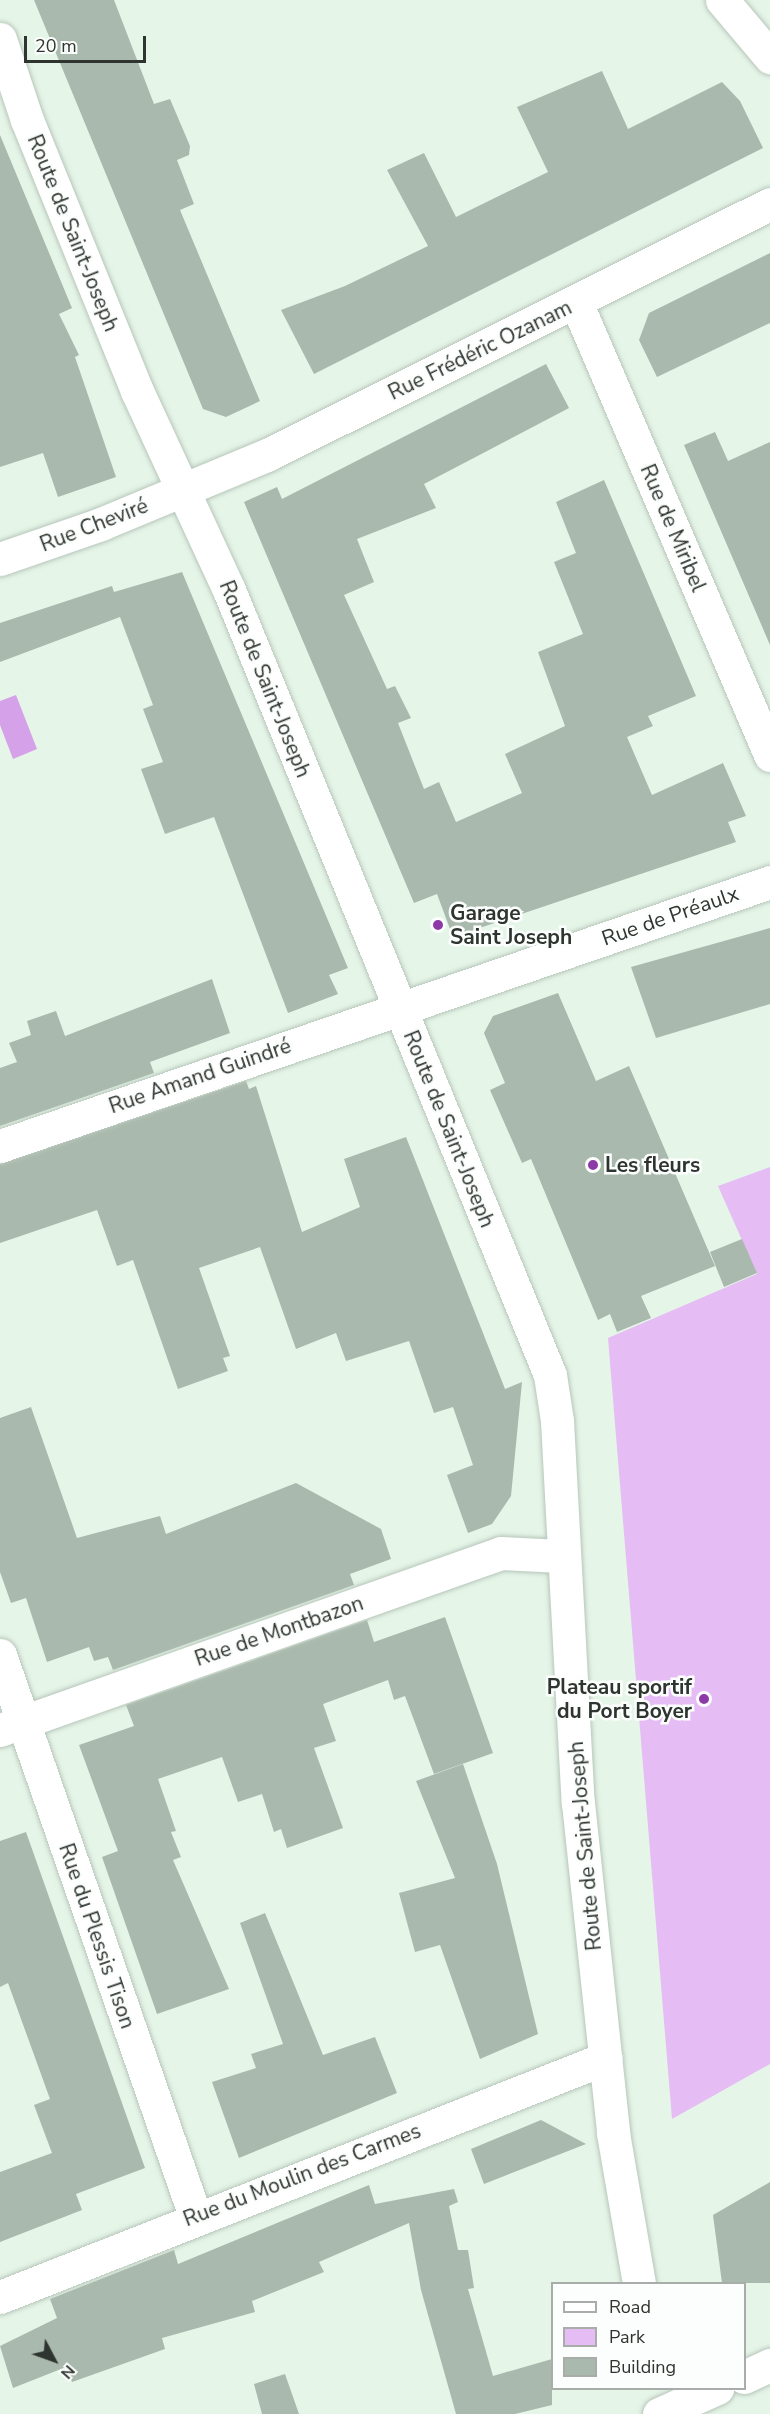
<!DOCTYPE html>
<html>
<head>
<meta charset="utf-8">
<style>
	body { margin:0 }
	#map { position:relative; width:770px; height:2414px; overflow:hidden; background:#e5f5e8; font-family:"Nunito Sans",sans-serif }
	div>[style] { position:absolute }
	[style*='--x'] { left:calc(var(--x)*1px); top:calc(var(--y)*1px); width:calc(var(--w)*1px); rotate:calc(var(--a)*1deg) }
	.green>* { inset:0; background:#e5bcf4 }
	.water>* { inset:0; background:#d5a1e8 }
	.building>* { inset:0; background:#aab9ad }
	.roads { filter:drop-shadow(0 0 2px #b7c6ba) drop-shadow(0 0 2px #b7c6ba) }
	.minor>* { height:33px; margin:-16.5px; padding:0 16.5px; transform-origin:16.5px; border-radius:16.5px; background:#fff }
	.dots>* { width:16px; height:16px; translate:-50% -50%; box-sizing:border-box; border:3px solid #fbfefc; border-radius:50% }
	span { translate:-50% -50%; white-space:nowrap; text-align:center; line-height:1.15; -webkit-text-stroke:5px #fbfefc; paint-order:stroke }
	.street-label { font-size:21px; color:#2e342f }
	.poi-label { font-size:21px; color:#2e342f; font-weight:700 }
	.left { translate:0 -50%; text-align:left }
	.right { translate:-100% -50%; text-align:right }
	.legend { position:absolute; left:551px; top:2282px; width:195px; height:108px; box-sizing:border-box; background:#fbfefc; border:2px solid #a9adaa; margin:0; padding:8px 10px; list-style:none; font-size:18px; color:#2e342f }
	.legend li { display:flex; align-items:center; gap:12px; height:30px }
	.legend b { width:30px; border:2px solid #a9adaa }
	.north { position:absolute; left:24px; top:2330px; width:60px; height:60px; -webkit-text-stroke:4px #fbfefc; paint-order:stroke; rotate:131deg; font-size:16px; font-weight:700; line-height:24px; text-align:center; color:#2e342f }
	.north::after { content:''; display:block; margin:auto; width:21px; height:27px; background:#2e342f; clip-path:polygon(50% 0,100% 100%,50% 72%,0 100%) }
	.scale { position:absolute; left:24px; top:36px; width:122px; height:27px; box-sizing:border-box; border:3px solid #2e342f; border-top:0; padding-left:8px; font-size:18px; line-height:21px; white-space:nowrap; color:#2e342f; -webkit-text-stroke:4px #fbfefc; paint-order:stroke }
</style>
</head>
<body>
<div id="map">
	<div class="green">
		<i style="clip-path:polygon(770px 1167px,770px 2064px,672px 2119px,608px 1338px,757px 1274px,718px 1186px)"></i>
	</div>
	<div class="water">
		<i style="clip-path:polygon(16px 695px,37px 749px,13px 759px,0 725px,0 701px)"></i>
	</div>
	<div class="building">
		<i style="clip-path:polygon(34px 0,114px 0,154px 104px,170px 99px,190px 146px,189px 155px,177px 160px,194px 204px,180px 210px,260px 401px,226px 417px,203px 409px)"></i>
		<i style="clip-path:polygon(602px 71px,628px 129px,722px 82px,740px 101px,763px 148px,314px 374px,281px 310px,345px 286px,428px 246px,387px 170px,424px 153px,456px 217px,548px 172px,517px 107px)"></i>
		<i style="clip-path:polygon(0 135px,72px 308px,59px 314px,79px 355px,75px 357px,116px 477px,58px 497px,43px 453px,0 467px)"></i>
		<i style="clip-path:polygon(770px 253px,770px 323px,657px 377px,639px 340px,649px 313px)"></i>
		<i style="clip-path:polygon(546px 364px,569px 408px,424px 484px,436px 508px,357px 539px,374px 582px,344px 595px,387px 689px,395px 686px,411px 718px,398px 723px,424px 789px,439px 782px,456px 822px,522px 793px,505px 754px,565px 726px,538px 652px,583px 634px,554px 562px,576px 553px,556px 502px,604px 480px,696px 696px,648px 716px,653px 726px,627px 737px,652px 795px,723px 763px,746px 816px,728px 822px,736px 842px,453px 937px,437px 894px,414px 903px,244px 502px,277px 487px,282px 499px)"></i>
		<i style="clip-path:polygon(715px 432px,728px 461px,770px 442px,770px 645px,684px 445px)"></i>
		<i style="clip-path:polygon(182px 572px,348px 968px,329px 975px,338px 994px,288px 1013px,214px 817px,165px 834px,141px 769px,163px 762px,143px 709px,153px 705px,120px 617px,0 662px,0 623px,112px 586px,114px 592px)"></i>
		<i style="clip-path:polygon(770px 928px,770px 1004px,656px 1038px,631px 967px)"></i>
		<i style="clip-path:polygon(212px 979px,230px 1033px,150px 1062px,154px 1073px,0 1126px,0 1068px,17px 1062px,9px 1043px,31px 1035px,27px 1021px,56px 1011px,65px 1036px)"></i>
		<i style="clip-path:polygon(558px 993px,596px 1081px,629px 1066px,715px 1266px,641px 1296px,651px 1318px,617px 1332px,610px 1314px,598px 1320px,531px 1159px,522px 1163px,490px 1090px,505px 1083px,484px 1033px,493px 1016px)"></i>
		<i style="clip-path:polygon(246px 1081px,249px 1089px,256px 1086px,302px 1232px,360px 1207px,344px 1159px,406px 1137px,505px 1389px,522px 1382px,511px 1496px,492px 1524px,468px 1533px,447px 1475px,473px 1465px,453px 1407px,434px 1413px,409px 1341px,346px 1361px,336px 1333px,296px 1349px,260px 1247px,199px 1268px,230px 1356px,223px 1358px,228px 1371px,178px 1389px,133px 1260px,117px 1266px,97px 1210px,0 1243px,0 1164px)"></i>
		<i style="clip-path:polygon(742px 1239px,757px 1273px,724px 1287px,710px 1252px)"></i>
		<i style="clip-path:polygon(31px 1407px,77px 1538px,160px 1516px,166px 1534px,296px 1483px,381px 1529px,391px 1559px,350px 1574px,354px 1585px,113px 1670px,108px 1657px,94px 1661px,89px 1647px,47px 1662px,26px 1598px,11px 1603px,0 1572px,0 1418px)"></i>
		<i style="clip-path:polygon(445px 1617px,493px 1753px,434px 1774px,405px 1696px,394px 1700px,388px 1680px,323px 1704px,336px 1741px,314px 1748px,343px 1828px,287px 1848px,281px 1829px,274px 1832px,262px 1794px,238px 1802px,222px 1757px,158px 1779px,176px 1831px,171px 1832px,181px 1857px,173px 1860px,229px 1989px,157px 2014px,102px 1857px,118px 1851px,79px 1745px,134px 1726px,126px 1705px,367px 1620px,374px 1642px)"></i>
		<i style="clip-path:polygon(463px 1764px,497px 1864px,538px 2034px,480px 2059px,440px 1945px,415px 1952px,399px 1893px,455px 1878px,416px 1781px)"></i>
		<i style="clip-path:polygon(26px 1832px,145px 2168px,76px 2194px,82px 2210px,0 2242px,0 2172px,52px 2153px,34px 2105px,50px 2099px,8px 1983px,0 1987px,0 1841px)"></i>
		<i style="clip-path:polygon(265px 1913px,323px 2055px,375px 2037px,397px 2093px,239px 2158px,212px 2082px,256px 2068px,251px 2054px,283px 2044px,240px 1923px)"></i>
		<i style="clip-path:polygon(541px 2120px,586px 2144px,484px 2184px,471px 2149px)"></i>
		<i style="clip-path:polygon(770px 2182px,770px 2283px,722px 2283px,713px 2215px)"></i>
		<i style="clip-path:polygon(369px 2185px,375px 2204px,454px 2189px,458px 2202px,449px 2206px,458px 2250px,468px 2250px,474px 2288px,468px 2289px,493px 2376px,552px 2359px,552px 2405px,515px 2414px,456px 2414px,421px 2290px,409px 2223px,319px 2262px,324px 2272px,252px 2301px,255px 2312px,162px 2338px,165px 2349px,72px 2382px,66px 2367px,13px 2388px,0 2346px,57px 2318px,50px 2299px,174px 2250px,178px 2264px)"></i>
		<i style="clip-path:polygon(285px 2374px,299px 2414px,262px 2414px,254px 2384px)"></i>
	</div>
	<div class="roads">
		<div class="minor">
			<i style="--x:722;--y:0;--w:75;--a:49.9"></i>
			<i style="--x:0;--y:39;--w:85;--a:71.6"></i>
			<i style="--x:27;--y:120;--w:292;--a:67.9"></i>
			<i style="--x:137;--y:391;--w:219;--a:65.2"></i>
			<i style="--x:229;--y:590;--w:848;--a:67.76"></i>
			<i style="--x:550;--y:1375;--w:47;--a:81.3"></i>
			<i style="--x:557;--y:1421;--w:383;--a:86.9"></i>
			<i style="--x:578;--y:1803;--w:332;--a:83.9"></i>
			<i style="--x:613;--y:2133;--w:153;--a:80.2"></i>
			<i style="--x:576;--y:302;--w:493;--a:66.8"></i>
			<i style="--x:0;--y:559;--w:107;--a:-19.1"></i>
			<i style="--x:101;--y:524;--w:180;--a:-22.6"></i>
			<i style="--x:267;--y:455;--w:562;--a:-26.52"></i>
			<i style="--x:0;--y:1146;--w:814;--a:-18.92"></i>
			<i style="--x:0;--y:1655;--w:594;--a:70.83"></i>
			<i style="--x:0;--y:1730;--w:531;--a:-19.46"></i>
			<i style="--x:501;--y:1553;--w:60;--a:2.9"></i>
			<i style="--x:0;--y:2297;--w:651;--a:-21.52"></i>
			<i style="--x:744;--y:2377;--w:29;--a:-25"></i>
			<i style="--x:659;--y:2414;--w:64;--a:-24.1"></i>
		</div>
	</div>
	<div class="dots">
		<i style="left:438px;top:925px;background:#8d3aa8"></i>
		<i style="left:593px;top:1165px;background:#8d3aa8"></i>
		<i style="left:704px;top:1699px;background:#8d3aa8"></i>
	</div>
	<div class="street-label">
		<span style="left:73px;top:233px;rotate:68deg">Route de Saint-Joseph</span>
		<span style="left:480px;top:350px;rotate:-26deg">Rue Frédéric Ozanam</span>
		<span style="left:94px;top:525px;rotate:-21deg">Rue Cheviré</span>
		<span style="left:673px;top:528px;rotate:67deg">Rue de Miribel</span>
		<span style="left:265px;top:679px;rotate:68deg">Route de Saint-Joseph</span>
		<span style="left:670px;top:916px;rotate:-19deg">Rue de Préaulx</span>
		<span style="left:200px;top:1076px;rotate:-19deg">Rue Amand Guindré</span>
		<span style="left:449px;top:1129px;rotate:68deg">Route de Saint-Joseph</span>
		<span style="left:279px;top:1631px;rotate:-19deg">Rue de Montbazon</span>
		<span style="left:585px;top:1846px;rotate:-95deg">Route de Saint-Joseph</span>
		<span style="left:97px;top:1936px;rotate:71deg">Rue du Plessis Tison</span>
		<span style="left:302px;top:2175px;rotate:-21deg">Rue du Moulin des Carmes</span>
	</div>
	<div class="poi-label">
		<span class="left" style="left:450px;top:925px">Garage<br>Saint Joseph</span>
		<span class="left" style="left:605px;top:1165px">Les fleurs</span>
		<span class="right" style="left:692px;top:1699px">Plateau sportif<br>du Port Boyer</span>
	</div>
	<ul class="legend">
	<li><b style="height:8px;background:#fff"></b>Road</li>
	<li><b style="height:16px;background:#e5bcf4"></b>Park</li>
	<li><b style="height:16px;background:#aab9ad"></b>Building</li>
	</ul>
	<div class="north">N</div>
	<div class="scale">20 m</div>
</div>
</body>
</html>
